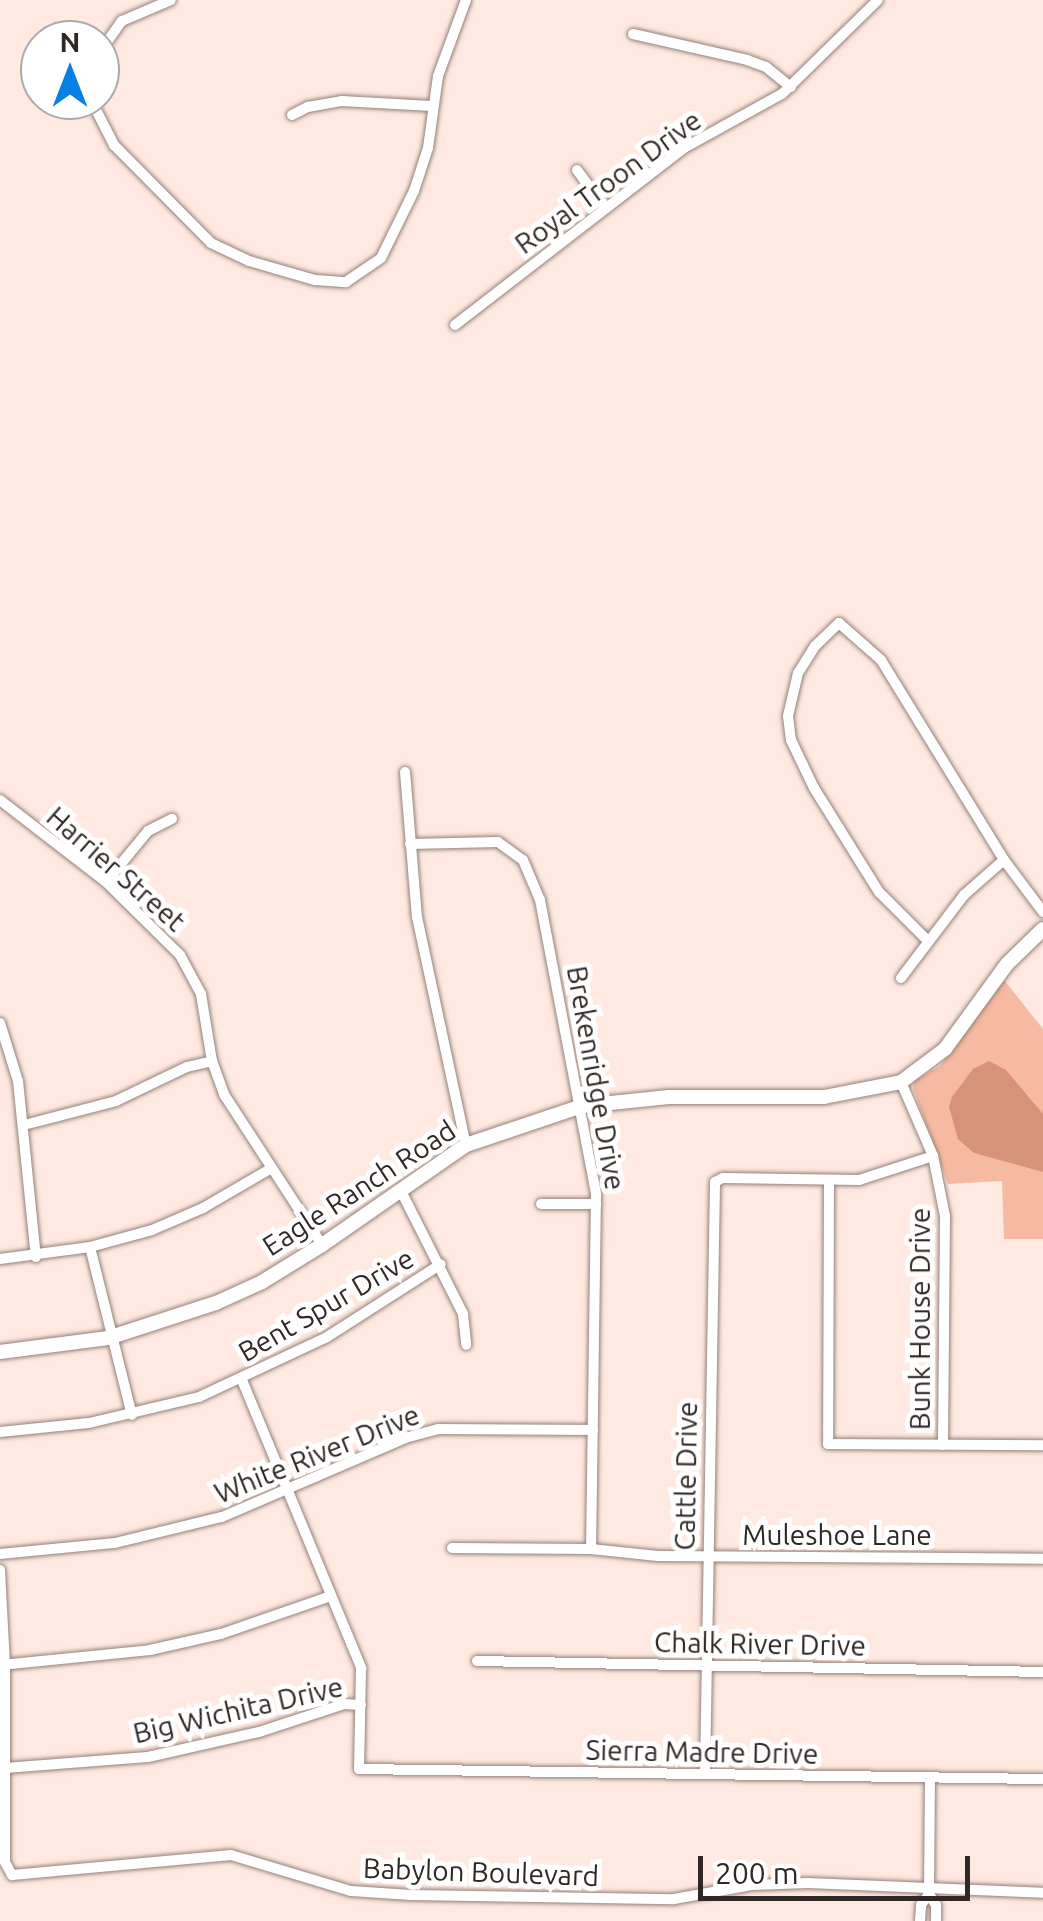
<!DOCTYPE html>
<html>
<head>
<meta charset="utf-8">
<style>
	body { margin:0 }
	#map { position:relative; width:1043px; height:1921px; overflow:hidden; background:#ffe9e0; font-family:Ubuntu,sans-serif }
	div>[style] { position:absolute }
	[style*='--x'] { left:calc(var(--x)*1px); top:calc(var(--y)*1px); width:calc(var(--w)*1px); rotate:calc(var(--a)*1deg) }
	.green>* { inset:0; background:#f6b9a1 }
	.water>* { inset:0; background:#d59379 }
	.roads { filter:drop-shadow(0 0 2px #958179) drop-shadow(0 0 2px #958179) }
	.street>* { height:10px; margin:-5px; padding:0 5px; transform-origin:5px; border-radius:5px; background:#fff }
	.secondary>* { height:14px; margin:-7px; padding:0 7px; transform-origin:7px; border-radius:7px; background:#fff }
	span { translate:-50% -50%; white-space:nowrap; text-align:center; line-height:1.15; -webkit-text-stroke:10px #fff; paint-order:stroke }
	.street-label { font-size:28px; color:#312825 }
	.north { position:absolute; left:20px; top:20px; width:100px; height:100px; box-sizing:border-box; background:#fff; border:2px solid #ada9a8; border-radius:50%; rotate:0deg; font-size:28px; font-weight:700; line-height:40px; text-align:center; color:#312825 }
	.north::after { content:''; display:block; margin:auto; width:35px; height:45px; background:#0780e6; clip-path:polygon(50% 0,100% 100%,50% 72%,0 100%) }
	.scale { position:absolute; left:698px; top:1856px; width:272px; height:45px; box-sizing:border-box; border:5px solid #312825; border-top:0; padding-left:12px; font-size:30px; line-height:35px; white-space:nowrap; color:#312825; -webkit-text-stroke:8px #fff; paint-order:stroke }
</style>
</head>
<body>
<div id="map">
	<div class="green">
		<i style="clip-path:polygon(1004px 980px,1043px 1029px,1043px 1239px,1004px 1239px,1002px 1181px,948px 1184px,913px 1088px,914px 1081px,940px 1066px)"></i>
	</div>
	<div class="water">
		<i style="clip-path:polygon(989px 1061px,1006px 1070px,1043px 1114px,1043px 1172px,974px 1153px,958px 1139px,949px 1107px,952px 1097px,973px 1069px)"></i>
	</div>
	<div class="roads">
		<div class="street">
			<i style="--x:633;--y:34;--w:117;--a:12.8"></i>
			<i style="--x:747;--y:60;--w:20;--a:20"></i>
			<i style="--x:766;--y:67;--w:32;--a:39"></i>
			<i style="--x:100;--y:52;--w:38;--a:-55"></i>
			<i style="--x:122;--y:21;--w:53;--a:-23.2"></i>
			<i style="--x:91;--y:100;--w:51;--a:62.9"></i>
			<i style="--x:114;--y:145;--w:138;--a:45.3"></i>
			<i style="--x:211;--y:243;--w:42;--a:25.3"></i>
			<i style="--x:249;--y:261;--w:69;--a:16.1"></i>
			<i style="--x:315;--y:280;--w:31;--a:4"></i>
			<i style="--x:346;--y:282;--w:42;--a:-34.4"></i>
			<i style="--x:381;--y:258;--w:75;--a:-63.8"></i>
			<i style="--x:414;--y:191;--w:45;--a:-72"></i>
			<i style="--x:428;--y:148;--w:73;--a:-82.1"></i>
			<i style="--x:438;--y:76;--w:81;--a:-69.8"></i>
			<i style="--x:292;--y:115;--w:18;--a:-27"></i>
			<i style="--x:308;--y:107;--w:35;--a:-10"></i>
			<i style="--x:342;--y:101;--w:89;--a:3.2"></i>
			<i style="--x:577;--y:170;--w:47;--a:53.6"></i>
			<i style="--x:455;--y:325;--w:289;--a:-37.7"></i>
			<i style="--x:684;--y:148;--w:112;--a:-28.9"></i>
			<i style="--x:782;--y:94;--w:134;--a:-44.4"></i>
			<i style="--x:839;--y:623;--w:33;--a:136"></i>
			<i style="--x:815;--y:646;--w:32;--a:122"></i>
			<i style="--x:798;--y:673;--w:44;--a:103.1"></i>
			<i style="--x:788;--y:716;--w:24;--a:83"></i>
			<i style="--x:791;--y:740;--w:53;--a:64.4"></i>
			<i style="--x:814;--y:788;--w:123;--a:58"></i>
			<i style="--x:879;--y:892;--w:69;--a:45"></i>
			<i style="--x:839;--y:623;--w:56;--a:41.4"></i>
			<i style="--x:881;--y:660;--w:235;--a:58.4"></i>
			<i style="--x:1004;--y:860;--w:65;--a:53.1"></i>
			<i style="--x:405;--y:772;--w:145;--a:85.3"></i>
			<i style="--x:417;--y:917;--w:233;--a:77.9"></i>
			<i style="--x:0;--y:800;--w:134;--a:37.7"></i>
			<i style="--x:106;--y:882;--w:104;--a:44.6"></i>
			<i style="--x:180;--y:955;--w:44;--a:61.7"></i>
			<i style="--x:201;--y:994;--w:68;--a:80.7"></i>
			<i style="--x:212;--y:1061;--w:37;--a:70"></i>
			<i style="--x:225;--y:1096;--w:178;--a:56.9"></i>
			<i style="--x:410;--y:844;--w:88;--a:-1.3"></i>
			<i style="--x:498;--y:842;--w:31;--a:36"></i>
			<i style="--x:523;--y:860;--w:43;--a:67"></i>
			<i style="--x:540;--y:900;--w:299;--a:79.2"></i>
			<i style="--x:596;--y:1194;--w:355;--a:90.8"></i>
			<i style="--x:106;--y:882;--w:66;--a:-50.5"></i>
			<i style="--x:148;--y:831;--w:27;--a:-27"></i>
			<i style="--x:901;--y:978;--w:104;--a:-52.8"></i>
			<i style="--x:964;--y:895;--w:53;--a:-41.2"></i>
			<i style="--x:0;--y:1023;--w:61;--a:72.8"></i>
			<i style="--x:18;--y:1081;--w:177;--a:84.2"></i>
			<i style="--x:901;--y:1082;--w:81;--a:66.6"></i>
			<i style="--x:933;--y:1156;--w:61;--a:78.7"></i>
			<i style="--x:945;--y:1216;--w:229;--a:90.5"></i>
			<i style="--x:24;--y:1125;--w:95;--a:-14.6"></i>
			<i style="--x:116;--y:1101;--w:79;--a:-25.6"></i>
			<i style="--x:187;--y:1067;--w:26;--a:-13"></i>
			<i style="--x:829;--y:1181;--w:263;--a:90.2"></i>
			<i style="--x:828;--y:1444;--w:215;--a:0.3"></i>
			<i style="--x:401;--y:1191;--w:138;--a:63.2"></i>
			<i style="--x:463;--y:1314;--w:31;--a:84"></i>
			<i style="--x:541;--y:1204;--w:55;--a:0"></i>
			<i style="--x:90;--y:1247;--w:173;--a:76"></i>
			<i style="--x:0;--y:1259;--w:91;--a:-7.6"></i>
			<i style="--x:90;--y:1247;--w:64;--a:-15.3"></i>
			<i style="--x:152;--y:1230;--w:56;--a:-23.3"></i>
			<i style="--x:203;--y:1208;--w:78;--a:-30.2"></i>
			<i style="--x:242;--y:1380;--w:312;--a:67.5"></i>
			<i style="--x:361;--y:1668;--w:101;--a:91.1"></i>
			<i style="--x:359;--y:1769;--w:684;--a:0.84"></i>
			<i style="--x:0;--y:1432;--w:89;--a:-5.8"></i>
			<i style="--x:89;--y:1423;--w:113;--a:-13.3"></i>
			<i style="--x:199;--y:1397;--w:141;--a:-25.1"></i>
			<i style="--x:327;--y:1337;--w:135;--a:-32.6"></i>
			<i style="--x:452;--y:1548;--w:139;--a:0.4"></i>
			<i style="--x:591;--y:1549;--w:67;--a:6"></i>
			<i style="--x:658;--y:1556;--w:385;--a:0.4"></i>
			<i style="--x:0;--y:1554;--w:116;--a:-5.5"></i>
			<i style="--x:115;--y:1543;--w:110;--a:-13.7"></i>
			<i style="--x:222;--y:1517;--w:199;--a:-23.3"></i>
			<i style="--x:405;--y:1438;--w:35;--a:-15"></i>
			<i style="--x:439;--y:1429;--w:154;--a:0.4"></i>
			<i style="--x:0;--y:1570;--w:95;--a:87"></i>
			<i style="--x:5;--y:1665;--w:197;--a:90"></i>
			<i style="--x:5;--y:1862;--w:15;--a:62"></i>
			<i style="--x:12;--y:1875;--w:220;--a:-5.2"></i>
			<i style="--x:231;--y:1855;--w:125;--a:16.7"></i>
			<i style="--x:351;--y:1891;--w:60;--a:3.8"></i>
			<i style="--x:411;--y:1895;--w:263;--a:0.9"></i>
			<i style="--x:674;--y:1899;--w:79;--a:-10.2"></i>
			<i style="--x:752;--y:1885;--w:56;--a:-2"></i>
			<i style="--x:808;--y:1883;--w:235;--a:2.4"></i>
			<i style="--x:477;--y:1661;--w:566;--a:1.11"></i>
			<i style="--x:1;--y:1665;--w:150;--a:-5.7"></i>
			<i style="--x:150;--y:1650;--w:73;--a:-12.7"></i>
			<i style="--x:221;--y:1634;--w:116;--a:-19.1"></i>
			<i style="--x:5;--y:1768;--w:143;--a:-4.4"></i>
			<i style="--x:148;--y:1757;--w:114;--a:-12.7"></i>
			<i style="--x:259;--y:1732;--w:89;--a:-18.2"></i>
			<i style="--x:344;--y:1704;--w:17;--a:3"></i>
			<i style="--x:705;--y:1774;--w:592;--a:-89.03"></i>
			<i style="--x:715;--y:1182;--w:9;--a:-27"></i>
			<i style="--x:723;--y:1178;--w:136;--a:0.8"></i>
			<i style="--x:859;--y:1180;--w:78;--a:-18"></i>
			<i style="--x:930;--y:1777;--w:117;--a:90.5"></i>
			<i style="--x:929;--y:1894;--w:13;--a:58"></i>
			<i style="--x:936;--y:1905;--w:16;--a:90"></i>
			<i style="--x:920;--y:1921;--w:16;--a:-86"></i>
			<i style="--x:921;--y:1905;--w:14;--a:-54"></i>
		</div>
		<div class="secondary">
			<i style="--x:0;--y:1352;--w:109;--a:-7.4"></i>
			<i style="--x:108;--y:1338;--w:114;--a:-18"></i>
			<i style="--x:216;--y:1303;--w:51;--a:-24.5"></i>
			<i style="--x:262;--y:1282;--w:70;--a:-31.7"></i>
			<i style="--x:322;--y:1245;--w:175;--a:-34.8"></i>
			<i style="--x:466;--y:1145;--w:122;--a:-18.6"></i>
			<i style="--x:582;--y:1106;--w:87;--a:-5.9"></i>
			<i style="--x:669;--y:1097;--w:155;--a:0"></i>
			<i style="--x:824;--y:1097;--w:78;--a:-11"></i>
			<i style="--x:901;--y:1082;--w:55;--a:-36.9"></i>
			<i style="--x:945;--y:1049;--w:105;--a:-53.9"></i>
			<i style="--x:1007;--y:964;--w:50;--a:-44.2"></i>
		</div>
	</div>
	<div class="street-label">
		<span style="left:608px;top:182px;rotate:-36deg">Royal Troon Drive</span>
		<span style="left:116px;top:869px;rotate:41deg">Harrier Street</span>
		<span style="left:596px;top:1078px;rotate:80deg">Brekenridge Drive</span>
		<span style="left:359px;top:1188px;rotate:-33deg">Eagle Ranch Road</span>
		<span style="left:326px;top:1305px;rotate:-30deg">Bent Spur Drive</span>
		<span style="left:920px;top:1319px;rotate:-90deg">Bunk House Drive</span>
		<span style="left:317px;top:1454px;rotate:-22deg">White River Drive</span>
		<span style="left:686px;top:1476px;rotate:-89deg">Cattle Drive</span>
		<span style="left:837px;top:1535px">Muleshoe Lane</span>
		<span style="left:760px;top:1644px;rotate:1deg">Chalk River Drive</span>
		<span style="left:238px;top:1710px;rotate:-13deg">Big Wichita Drive</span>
		<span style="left:702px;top:1752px;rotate:1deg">Sierra Madre Drive</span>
		<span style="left:481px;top:1872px;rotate:2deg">Babylon Boulevard</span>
	</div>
	<div class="north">N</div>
	<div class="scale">200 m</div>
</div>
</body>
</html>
